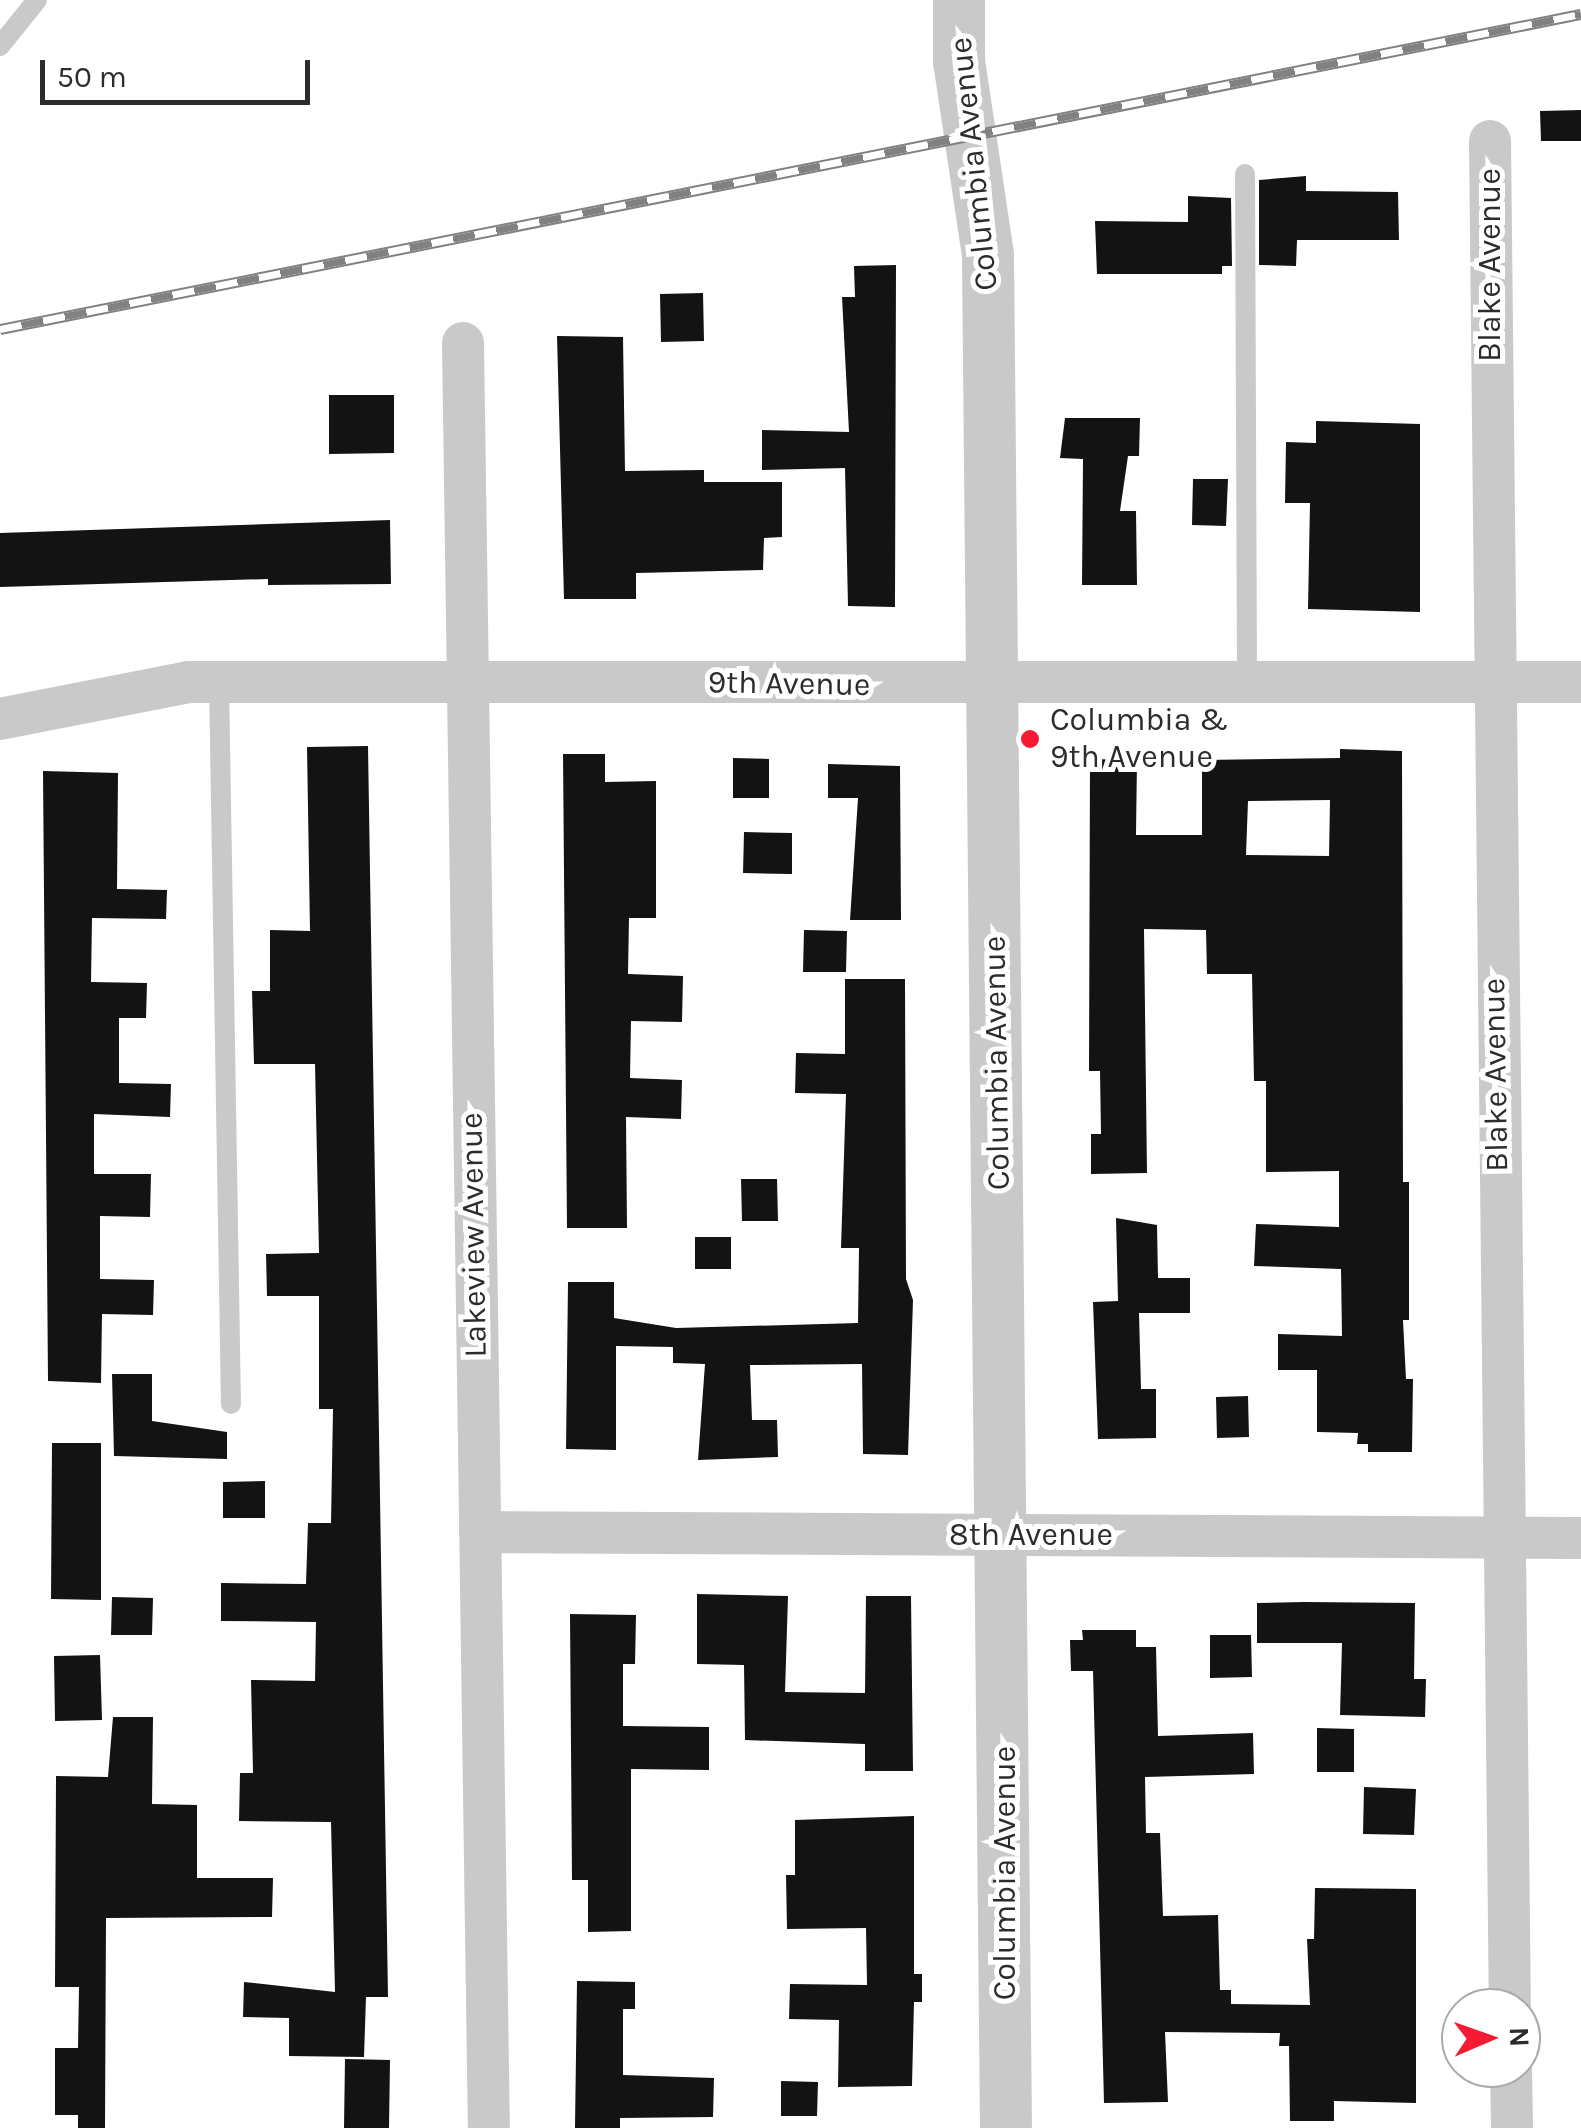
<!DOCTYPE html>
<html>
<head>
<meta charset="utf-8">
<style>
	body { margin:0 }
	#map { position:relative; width:1581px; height:2128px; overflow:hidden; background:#fff; font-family:Karla,sans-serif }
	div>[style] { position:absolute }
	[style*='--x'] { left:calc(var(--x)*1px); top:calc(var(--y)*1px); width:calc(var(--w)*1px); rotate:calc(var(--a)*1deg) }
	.building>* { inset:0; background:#131313 }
	.service>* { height:20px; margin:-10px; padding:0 10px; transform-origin:10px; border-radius:10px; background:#c9c9c9 }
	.minor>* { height:42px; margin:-21px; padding:0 21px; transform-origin:21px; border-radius:21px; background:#c9c9c9 }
	.tertiary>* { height:52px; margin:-26px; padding:0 26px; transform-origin:26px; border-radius:26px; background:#c9c9c9 }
	.rail>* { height:11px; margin-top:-5.5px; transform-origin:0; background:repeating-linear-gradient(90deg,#fff 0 22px,#818181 0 44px); box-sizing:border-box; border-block:2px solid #818181 }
	.dots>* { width:28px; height:28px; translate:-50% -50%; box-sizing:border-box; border:5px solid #fff; border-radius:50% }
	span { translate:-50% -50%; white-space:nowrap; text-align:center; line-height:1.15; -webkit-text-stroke:10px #fff; paint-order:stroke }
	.street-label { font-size:32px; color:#2c2c2c }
	.poi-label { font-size:32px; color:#2c2c2c }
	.left { translate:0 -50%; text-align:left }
	.north { position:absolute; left:1441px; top:1988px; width:100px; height:100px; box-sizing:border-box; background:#fff; border:2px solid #ababab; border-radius:50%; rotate:88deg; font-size:28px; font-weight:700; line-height:40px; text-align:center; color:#2c2c2c }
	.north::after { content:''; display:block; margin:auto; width:35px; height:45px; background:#f51b33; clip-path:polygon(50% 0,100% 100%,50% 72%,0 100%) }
	.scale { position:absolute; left:40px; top:60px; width:270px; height:45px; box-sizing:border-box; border:5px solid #2c2c2c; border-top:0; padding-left:12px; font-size:30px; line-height:35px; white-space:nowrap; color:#2c2c2c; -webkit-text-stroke:8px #fff; paint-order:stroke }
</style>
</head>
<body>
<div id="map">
	<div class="building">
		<i style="clip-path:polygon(1581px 110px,1581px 141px,1541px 141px,1540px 111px)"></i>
		<i style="clip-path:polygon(1306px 176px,1306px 191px,1398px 192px,1399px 240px,1297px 240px,1296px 266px,1259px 265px,1259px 180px)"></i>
		<i style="clip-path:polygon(1188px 196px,1231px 198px,1232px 266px,1222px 266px,1222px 274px,1097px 274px,1095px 221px,1188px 222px)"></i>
		<i style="clip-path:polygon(896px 265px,895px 607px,848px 606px,845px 468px,762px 470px,762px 430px,849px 432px,842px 297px,855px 297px,854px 266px)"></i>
		<i style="clip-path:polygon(703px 293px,704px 341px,661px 342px,660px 294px)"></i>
		<i style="clip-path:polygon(557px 336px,623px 337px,625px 471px,704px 470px,704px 482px,782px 482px,782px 537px,764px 538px,763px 570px,636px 573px,636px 599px,564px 599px)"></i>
		<i style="clip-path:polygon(329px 395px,394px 395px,394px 453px,329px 454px)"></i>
		<i style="clip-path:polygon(1065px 418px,1140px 418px,1139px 456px,1128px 456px,1120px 511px,1136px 511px,1137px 585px,1082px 585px,1083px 459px,1060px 458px)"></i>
		<i style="clip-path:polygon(1316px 421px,1420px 424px,1420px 612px,1308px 609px,1310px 503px,1285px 503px,1286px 442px,1316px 443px)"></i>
		<i style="clip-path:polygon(1193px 479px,1228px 479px,1226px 526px,1192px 525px)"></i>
		<i style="clip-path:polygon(390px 520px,391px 584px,268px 585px,268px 579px,0 587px,0 533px)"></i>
		<i style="clip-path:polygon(368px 746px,388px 1997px,366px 1997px,364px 2057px,289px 2056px,289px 2018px,243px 2017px,244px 1982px,335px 1992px,331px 1822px,239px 1821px,240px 1773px,253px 1773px,251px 1680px,315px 1681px,316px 1622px,221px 1621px,221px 1583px,306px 1584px,308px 1523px,331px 1523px,333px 1409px,319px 1409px,319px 1296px,267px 1296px,266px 1254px,319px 1253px,315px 1064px,254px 1064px,252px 991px,270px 991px,270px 930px,310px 931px,307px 747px)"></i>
		<i style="clip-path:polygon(evenodd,1340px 749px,1402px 751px,1403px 1182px,1409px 1182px,1409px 1320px,1403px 1320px,1406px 1379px,1413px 1379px,1412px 1452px,1368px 1452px,1368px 1444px,1357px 1444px,1358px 1433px,1317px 1432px,1317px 1370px,1278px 1370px,1278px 1334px,1342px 1336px,1341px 1269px,1254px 1266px,1256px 1224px,1339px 1227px,1339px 1171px,1266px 1172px,1266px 1081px,1254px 1081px,1252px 974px,1207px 974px,1206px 930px,1144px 929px,1147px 1173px,1091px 1174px,1091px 1134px,1101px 1134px,1100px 1071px,1089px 1071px,1090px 759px,1137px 760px,1136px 835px,1202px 835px,1202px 760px,1340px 758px,1340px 749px,1330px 800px,1329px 856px,1246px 855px,1248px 801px,1330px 800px)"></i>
		<i style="clip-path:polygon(563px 754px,605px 754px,605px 782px,656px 781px,656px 918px,629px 918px,628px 974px,683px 976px,682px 1022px,631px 1021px,630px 1078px,682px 1080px,681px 1119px,626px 1117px,627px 1228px,567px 1228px)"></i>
		<i style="clip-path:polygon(733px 758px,769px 759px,769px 798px,733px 798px)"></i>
		<i style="clip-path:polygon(828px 764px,900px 766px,901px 920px,850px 920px,858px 798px,828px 798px)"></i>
		<i style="clip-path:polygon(43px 771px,118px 773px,117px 889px,167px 890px,166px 919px,92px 918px,91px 982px,147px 983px,146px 1018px,119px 1018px,119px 1083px,171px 1084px,170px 1117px,94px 1114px,94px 1174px,151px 1174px,150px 1217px,100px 1216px,100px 1279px,154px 1280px,153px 1315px,102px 1314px,101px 1383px,48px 1381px)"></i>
		<i style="clip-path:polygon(744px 832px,792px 833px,792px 874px,743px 873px)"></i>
		<i style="clip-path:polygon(804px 930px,847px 931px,846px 972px,803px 972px)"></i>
		<i style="clip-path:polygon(845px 979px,905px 979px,906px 1279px,913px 1300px,908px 1455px,863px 1454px,862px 1364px,750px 1365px,752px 1420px,777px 1420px,778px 1457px,698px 1460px,705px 1364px,673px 1363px,673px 1347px,616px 1346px,616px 1450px,566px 1449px,568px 1282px,614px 1282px,614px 1318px,676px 1328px,858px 1323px,859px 1248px,841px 1248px,846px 1094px,795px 1093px,796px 1053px,845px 1054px)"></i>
		<i style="clip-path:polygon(741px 1179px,777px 1179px,778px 1221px,742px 1221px)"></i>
		<i style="clip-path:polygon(1116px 1218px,1157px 1225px,1158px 1278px,1190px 1278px,1190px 1313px,1139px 1313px,1141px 1389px,1156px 1389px,1156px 1438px,1098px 1439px,1093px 1302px,1118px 1301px)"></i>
		<i style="clip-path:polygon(695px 1237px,731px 1237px,731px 1269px,695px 1269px)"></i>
		<i style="clip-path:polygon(112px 1374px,152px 1374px,152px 1421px,227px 1432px,227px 1459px,114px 1456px)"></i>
		<i style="clip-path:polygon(1248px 1396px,1249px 1437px,1217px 1438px,1216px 1397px)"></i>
		<i style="clip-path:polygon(52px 1443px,101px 1443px,101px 1600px,51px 1599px)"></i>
		<i style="clip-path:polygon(265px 1481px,265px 1518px,223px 1518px,223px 1482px)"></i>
		<i style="clip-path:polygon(697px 1594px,788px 1596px,785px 1692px,865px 1693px,866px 1596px,911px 1596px,913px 1771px,865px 1771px,865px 1744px,745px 1740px,744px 1665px,697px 1664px)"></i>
		<i style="clip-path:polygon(112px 1597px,153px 1598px,152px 1635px,111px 1635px)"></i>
		<i style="clip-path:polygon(1304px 1602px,1415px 1603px,1414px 1679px,1426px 1679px,1425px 1717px,1340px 1715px,1342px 1643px,1257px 1643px,1257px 1603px)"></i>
		<i style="clip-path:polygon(570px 1614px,636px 1615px,635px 1664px,623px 1664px,623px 1726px,709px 1727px,709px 1770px,631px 1769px,631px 1931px,588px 1932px,588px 1880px,572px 1880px)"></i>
		<i style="clip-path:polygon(1082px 1630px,1136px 1630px,1136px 1647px,1156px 1647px,1158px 1736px,1253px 1733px,1254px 1774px,1145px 1777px,1146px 1833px,1160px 1833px,1163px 1916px,1218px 1915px,1220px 1990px,1231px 1990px,1231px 2004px,1310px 2005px,1307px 1939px,1314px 1939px,1315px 1888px,1416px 1889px,1416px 2103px,1334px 2101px,1334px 2121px,1290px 2121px,1289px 2046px,1279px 2046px,1280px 2033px,1165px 2032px,1168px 2102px,1104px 2103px,1093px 1671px,1071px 1671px,1070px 1640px,1083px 1640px)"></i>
		<i style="clip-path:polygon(1210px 1635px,1251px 1635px,1252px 1677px,1210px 1678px)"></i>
		<i style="clip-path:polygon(100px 1655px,102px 1720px,55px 1721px,54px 1656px)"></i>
		<i style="clip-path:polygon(113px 1717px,153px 1717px,152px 1804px,197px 1805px,197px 1878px,273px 1878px,272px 1917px,106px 1918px,105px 2128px,78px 2128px,78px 2115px,55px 2115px,55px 2048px,78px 2048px,79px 1987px,55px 1987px,56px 1776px,108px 1777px)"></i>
		<i style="clip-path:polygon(1317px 1728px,1354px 1729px,1354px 1772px,1317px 1772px)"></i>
		<i style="clip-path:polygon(1364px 1787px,1416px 1789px,1414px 1835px,1363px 1834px)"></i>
		<i style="clip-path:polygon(914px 1816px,914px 1974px,922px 1974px,922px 2002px,914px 2002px,912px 2086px,838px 2087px,839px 2020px,789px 2019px,790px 1984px,867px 1985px,866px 1928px,787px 1929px,786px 1875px,795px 1875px,795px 1820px)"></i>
		<i style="clip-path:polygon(577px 1981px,635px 1982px,635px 2009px,623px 2009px,623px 2075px,714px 2078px,713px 2117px,620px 2118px,620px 2128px,575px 2128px)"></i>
		<i style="clip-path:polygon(345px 2059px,390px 2060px,389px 2128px,344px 2128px)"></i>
		<i style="clip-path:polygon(781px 2081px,818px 2082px,817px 2116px,781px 2116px)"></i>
	</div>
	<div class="service">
		<i style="--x:0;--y:46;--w:59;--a:-51.2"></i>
		<i style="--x:1245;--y:174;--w:508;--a:89.77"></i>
		<i style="--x:219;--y:682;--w:722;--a:89.05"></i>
	</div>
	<div class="minor">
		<i style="--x:1490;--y:141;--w:1867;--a:89.39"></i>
		<i style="--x:463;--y:343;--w:1785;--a:89.17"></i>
		<i style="--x:0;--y:719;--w:192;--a:-11.1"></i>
		<i style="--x:188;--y:682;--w:1393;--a:0"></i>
		<i style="--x:480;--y:1532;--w:1101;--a:0.31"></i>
		<i style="--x:1511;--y:2068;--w:60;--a:89"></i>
	</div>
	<div class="tertiary">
		<i style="--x:959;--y:0;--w:61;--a:90"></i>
		<i style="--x:959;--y:61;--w:197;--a:81.5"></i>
		<i style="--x:988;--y:256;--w:1872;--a:89.45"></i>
	</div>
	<div class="rail">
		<i style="--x:0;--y:329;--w:1612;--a:-11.27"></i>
	</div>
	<div class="dots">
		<i style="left:1030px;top:739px;background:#f51b33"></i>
	</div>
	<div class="street-label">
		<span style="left:974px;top:164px;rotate:-96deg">Columbia Avenue</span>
		<span style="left:1490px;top:265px;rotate:-90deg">Blake Avenue</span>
		<span style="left:789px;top:684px;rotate:1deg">9th Avenue</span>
		<span style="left:997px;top:1063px;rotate:-91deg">Columbia Avenue</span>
		<span style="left:1496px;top:1075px;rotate:-91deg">Blake Avenue</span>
		<span style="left:474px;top:1235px;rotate:-91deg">Lakeview Avenue</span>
		<span style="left:1031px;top:1535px">8th Avenue</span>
		<span style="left:1005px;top:1873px;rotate:-90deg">Columbia Avenue</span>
	</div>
	<div class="poi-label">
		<span class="left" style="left:1050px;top:739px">Columbia &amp;<br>9th Avenue</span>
	</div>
	<div class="north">N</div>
	<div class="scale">50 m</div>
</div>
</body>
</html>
